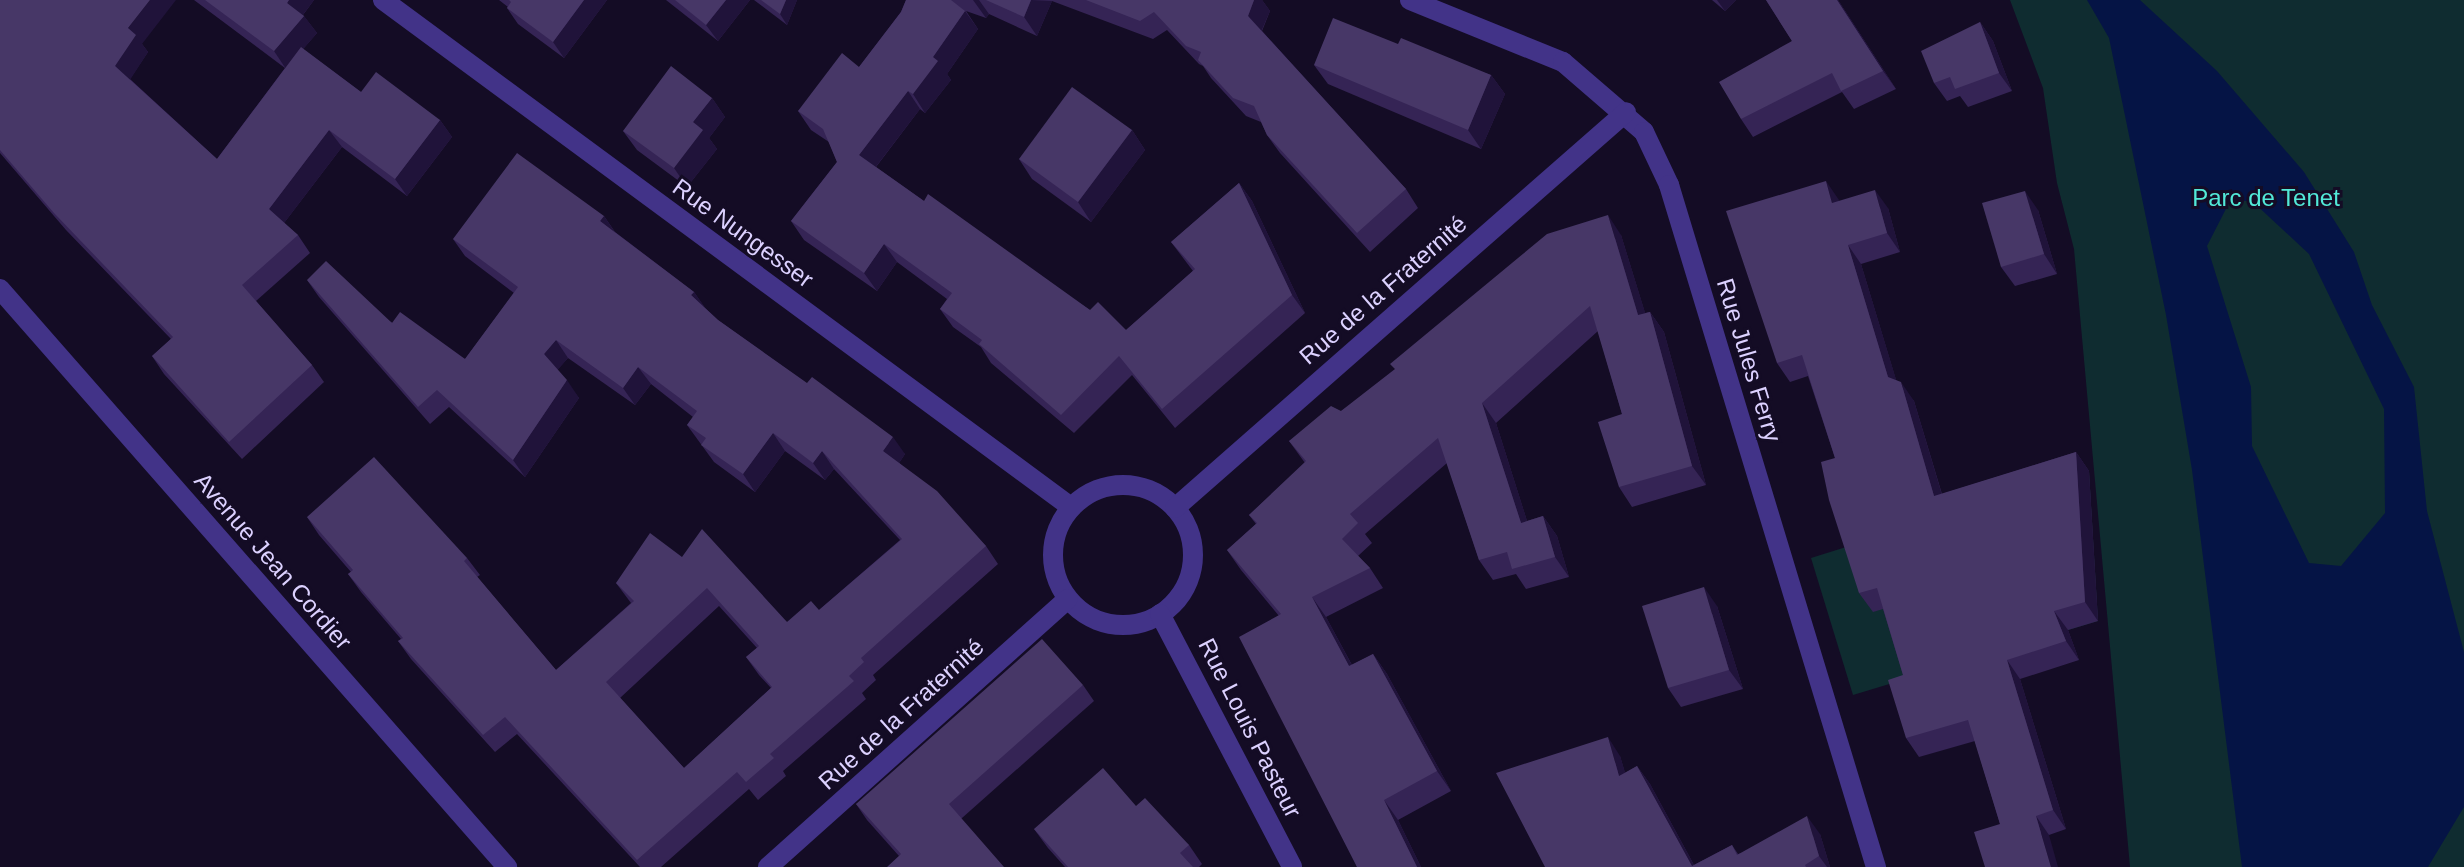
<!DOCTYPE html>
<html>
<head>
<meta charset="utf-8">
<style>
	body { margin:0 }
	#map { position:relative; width:2464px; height:867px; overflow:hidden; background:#140c25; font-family:Helvetica,sans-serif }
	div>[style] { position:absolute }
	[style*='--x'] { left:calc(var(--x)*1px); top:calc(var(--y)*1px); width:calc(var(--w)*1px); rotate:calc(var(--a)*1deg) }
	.green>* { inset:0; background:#0f2c30 }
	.water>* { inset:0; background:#051445 }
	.minor>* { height:20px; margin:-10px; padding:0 10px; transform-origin:10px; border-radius:10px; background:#423388 }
	.minor>.ring { margin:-10px; padding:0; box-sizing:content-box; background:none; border:20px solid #423388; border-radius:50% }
	.tertiary>* { height:20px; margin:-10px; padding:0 10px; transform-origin:10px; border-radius:10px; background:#423388 }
	.wall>* { inset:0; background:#352455 }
	.shaded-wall>* { inset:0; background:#20133a }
	.building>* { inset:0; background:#473767 }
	span { translate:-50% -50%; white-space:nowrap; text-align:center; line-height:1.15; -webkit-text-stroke:6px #140c25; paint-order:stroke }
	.park-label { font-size:24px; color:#52e9d8 }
	.street-label { font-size:24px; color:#dcd1ff }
</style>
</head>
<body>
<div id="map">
	<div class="green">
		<i style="clip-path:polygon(2010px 0,2464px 0,2464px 867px,2130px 867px,2074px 249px,2057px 183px,2043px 88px)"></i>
		<i style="clip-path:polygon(2089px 471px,2098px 621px,1853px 695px,1811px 558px)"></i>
	</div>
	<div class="water">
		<i style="clip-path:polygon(evenodd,2087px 0,2140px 0,2217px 71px,2304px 172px,2354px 252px,2372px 305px,2414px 387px,2427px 511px,2464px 652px,2464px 807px,2428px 867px,2242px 867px,2192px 470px,2166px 315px,2109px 38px,2087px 0,2230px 201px,2252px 201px,2309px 254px,2384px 409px,2385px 513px,2341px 566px,2309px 563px,2252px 446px,2251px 387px,2207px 246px,2230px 201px)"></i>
	</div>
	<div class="minor">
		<i style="--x:383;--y:0;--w:855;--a:36.39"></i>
		<i style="--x:1410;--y:0;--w:165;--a:22.1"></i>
		<i style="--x:1563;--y:62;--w:107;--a:40.8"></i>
		<i style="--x:1644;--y:132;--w:59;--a:64.7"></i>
		<i style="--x:1669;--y:185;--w:713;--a:73.12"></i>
		<i class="ring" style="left:1053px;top:485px;width:120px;height:120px"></i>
		<i style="--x:1175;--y:508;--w:600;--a:-41.28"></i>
		<i style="--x:1160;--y:614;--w:285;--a:62.4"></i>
		<i style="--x:768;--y:867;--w:402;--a:-41.8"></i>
	</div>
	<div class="tertiary">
		<i style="--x:0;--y:289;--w:769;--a:48.74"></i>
	</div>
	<div class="wall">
		<i style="clip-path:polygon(0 0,142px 44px,148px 52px,130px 79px,217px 159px,285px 68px,194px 0,314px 0,303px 15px,317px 33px,303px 49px,361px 92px,440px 120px,452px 137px,407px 196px,342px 147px,284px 223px,298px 235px,310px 253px,256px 301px,312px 365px,324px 382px,242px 459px,164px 374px,152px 356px,171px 339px,66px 230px,0 153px)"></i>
		<i style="clip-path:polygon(499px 0,607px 0,564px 58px,518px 24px,507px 8px,508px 7px)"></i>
		<i style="clip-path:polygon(666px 0,750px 0,718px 41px)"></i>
		<i style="clip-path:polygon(754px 0,797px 0,787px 25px)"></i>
		<i style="clip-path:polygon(906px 0,1262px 0,1270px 11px,1262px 31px,1406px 189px,1418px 208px,1370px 252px,1280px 153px,1267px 135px,1261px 122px,1246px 116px,1211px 78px,1203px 66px,1199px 64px,1167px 30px,1153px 39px,1052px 1px,1037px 36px,989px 14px,986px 18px,966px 11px,978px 29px,947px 74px,951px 80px,925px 113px,920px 109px,876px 167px,924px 201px,1090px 310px,1126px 330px,1193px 271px,1171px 242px,1239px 183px,1252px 201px,1305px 313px,1175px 428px,1132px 375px,1074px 433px,991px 363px,981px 347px,953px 327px,940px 309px,947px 299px,897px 262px,877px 291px,804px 240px,791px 221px,837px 162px,829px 142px,811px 130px,798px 111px,859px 67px,901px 12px)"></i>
		<i style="clip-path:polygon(1712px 0,1736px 0,1725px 11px)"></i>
		<i style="clip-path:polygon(1766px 0,1838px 0,1896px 89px,1854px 109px,1842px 92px,1753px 137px,1741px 119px,1792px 41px)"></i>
		<i style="clip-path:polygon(1980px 22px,1993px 41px,2012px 91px,1968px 107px,1960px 96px,1947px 101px,1934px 83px)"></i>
		<i style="clip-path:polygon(1398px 44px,1491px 75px,1505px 94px,1481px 149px,1328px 84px,1314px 65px)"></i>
		<i style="clip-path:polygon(712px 98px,725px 117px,709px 138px,717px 149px,687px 187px,637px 150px,623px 131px)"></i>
		<i style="clip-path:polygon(1132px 130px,1145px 150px,1091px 222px,1032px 179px,1019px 159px)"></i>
		<i style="clip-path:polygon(1839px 201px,1888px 208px,1900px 252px,1861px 264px,1896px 380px,1914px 401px,1942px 494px,2076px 452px,2089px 471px,2098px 621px,2068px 630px,2079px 660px,2020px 679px,2066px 829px,2049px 835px,2000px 824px,1975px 741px,1919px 757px,1906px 738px,1903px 675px,1883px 609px,1873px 612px,1859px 593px,1835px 458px,1808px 376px,1790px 382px,1777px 363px)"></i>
		<i style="clip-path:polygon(2038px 210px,2057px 274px,2015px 286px,2001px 267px)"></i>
		<i style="clip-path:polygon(evenodd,604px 216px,615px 232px,694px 292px,705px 308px,718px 320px,905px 454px,899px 463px,986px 546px,998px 564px,873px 675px,876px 680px,862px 693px,866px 699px,783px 771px,786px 776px,758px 800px,749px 789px,661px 867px,640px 867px,517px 734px,495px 752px,411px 659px,398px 641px,401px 639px,361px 592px,348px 574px,351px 572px,319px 535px,307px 517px,467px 558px,480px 575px,477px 577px,556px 670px,631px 603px,616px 583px,682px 557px,787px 622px,819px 610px,900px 540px,834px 469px,825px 480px,785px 451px,755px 492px,714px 462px,687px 425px,693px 417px,651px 384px,635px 405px,568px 358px,557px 370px,579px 398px,525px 477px,449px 407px,430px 424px,319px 297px,307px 280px,465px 359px,514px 293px,465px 256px,453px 239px,604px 216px,719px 606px,757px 648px,746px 657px,759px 675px,771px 688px,684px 768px,620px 698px,719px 606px)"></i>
		<i style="clip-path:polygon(1621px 235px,1645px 313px,1650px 312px,1664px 332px,1706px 485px,1632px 507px,1619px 487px,1622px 414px,1598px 331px,1496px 423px,1527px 521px,1543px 516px,1557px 536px,1569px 577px,1526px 589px,1516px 574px,1493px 580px,1479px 560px,1447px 463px,1365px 534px,1372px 543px,1358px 556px,1370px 568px,1383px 588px,1326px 617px,1352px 665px,1373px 654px,1387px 674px,1451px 791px,1398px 820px,1421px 867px,1357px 867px,1279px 616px,1241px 570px,1227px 550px,1256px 524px,1249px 515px,1305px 463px,1289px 441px,1341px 411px)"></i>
		<i style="clip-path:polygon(1717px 606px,1743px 689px,1681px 707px,1668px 688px)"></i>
		<i style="clip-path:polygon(1083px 685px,1094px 701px,962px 818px,899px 856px,867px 820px,856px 804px)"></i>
		<i style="clip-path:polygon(1620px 756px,1625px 773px,1637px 766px,1650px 784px,1694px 865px,1732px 845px,1738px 854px,1820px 834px,1830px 867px,1545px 867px)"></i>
		<i style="clip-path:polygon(1136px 806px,1189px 845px,1202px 864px,1199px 867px,1065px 867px,1048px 848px,1034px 829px)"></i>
	</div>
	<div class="shaded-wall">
		<i style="clip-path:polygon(150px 0,176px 0,142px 44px,148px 52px,128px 83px,115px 66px,128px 28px)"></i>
		<i style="clip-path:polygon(289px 0,314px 0,299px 20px,287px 3px)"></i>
		<i style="clip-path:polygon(584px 0,607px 0,564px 58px,553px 42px)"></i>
		<i style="clip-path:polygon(726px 0,750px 0,718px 41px,706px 25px)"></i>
		<i style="clip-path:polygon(786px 0,797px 0,787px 25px,780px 14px)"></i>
		<i style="clip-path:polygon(973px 0,979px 0,989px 14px,986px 18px)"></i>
		<i style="clip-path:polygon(1031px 0,1052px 1px,1037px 36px,1024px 17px)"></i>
		<i style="clip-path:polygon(1254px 0,1262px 0,1270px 11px,1260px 34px,1248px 16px)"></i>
		<i style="clip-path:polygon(1717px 0,1736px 0,1725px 11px)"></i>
		<i style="clip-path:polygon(1837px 0,1838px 0,1896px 89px,1883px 71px)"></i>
		<i style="clip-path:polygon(965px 11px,978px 29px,947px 74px,951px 80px,925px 113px,913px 94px,933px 57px)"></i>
		<i style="clip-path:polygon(304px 16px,317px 33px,286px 69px,274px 51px)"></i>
		<i style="clip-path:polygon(1980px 22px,1993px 41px,2012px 91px,1999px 73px)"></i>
		<i style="clip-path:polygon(1491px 75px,1505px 94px,1481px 149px,1468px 130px)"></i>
		<i style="clip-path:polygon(908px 91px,920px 109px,871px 173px,859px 155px)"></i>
		<i style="clip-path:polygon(712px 98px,725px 117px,709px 138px,717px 149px,687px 187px,674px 168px,693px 122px)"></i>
		<i style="clip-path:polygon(440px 120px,452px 137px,407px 196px,395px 179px)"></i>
		<i style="clip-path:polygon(329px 130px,342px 147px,281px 227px,269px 209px)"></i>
		<i style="clip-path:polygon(1132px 130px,1145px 150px,1091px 222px,1078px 202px)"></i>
		<i style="clip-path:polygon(1826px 181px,1839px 200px,1846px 222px,1832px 203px)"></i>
		<i style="clip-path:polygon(1239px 183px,1252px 201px,1305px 313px,1292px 295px)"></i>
		<i style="clip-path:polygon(1875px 190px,1888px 208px,1900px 252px,1887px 233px)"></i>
		<i style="clip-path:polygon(2025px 191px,2038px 210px,2057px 274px,2044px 254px)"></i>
		<i style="clip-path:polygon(1608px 215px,1621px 235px,1652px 335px,1638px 315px)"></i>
		<i style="clip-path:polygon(604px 216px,616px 234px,600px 221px)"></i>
		<i style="clip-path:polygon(884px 244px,897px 262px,877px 291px,864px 273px)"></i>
		<i style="clip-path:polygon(1848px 245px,1861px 264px,1901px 396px,1888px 377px)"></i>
		<i style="clip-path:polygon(694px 292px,706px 309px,691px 295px)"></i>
		<i style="clip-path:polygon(1650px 312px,1664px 332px,1706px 485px,1692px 466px)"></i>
		<i style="clip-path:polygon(556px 340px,568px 358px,556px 372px,544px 354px)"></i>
		<i style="clip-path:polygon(638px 367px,651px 384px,635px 405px,623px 388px)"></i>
		<i style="clip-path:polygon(567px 380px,579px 398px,525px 477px,513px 460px)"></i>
		<i style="clip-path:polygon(1901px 382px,1914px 401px,1948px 515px,1934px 496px)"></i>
		<i style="clip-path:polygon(1482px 403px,1496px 423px,1534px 543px,1521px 523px)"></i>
		<i style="clip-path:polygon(773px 433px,785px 451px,755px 492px,743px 474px)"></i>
		<i style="clip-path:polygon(893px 437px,905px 454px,895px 469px,883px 451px)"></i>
		<i style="clip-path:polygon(822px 451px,834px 469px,825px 480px,813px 463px)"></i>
		<i style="clip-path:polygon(2076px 452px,2089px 471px,2098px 621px,2085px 602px)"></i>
		<i style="clip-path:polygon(1543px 516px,1557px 536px,1569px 577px,1555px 557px)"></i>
		<i style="clip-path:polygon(1704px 587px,1717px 606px,1743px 689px,1729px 670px)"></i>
		<i style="clip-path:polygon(1312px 597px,1326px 617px,1363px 686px,1349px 666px)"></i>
		<i style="clip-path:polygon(2054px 611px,2068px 630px,2079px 660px,2066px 641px)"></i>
		<i style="clip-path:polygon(1373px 654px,1387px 674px,1451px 791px,1437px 771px)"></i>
		<i style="clip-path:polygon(2007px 660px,2020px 679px,2066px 829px,2053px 810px)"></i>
		<i style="clip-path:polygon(1608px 737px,1620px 756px,1632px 795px,1619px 776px)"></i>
		<i style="clip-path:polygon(1637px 766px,1650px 784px,1695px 867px,1692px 867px)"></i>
		<i style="clip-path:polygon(1384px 800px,1398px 820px,1421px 867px,1417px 867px)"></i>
		<i style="clip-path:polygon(1807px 816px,1820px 834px,1830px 867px,1827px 867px,1819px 856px)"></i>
		<i style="clip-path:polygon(2036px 816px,2049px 835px,2058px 867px,2051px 867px)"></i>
	</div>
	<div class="building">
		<i style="clip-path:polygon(0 0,150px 0,128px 28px,136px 35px,115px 66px,217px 159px,301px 47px,361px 92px,376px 72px,440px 120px,395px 179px,329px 130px,269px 209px,298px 235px,242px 285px,312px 365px,229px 442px,152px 356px,173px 337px,54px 213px,0 150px)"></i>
		<i style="clip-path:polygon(205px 0,289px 0,287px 3px,304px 16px,274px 51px)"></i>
		<i style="clip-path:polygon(509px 0,584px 0,553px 42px,507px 8px,511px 2px)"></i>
		<i style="clip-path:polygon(675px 0,726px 0,706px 25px)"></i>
		<i style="clip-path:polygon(761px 0,786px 0,780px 14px)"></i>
		<i style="clip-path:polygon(906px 0,951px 0,965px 11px,933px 57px,938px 61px,913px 94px,908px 91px,859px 155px,924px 201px,928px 194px,1090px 310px,1098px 302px,1126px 330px,1195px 269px,1171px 242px,1239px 183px,1292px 295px,1162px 409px,1119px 356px,1061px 415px,979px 344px,982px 340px,940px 309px,952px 293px,884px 244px,864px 273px,791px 221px,837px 162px,823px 129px,798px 111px,842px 53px,859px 67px,901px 12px)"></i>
		<i style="clip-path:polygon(986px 0,1031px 0,1024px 17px)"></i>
		<i style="clip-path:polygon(1086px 0,1254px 0,1248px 16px,1406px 189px,1357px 233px,1267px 135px,1254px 106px,1233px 98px,1198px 60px,1201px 52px,1186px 46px,1154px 12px,1140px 21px)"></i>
		<i style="clip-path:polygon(1766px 0,1837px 0,1883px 71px,1841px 91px,1832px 73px,1741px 119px,1719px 82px,1792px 41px)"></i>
		<i style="clip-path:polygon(1333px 18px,1398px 44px,1401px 38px,1491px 75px,1468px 130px,1314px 65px)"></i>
		<i style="clip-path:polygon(1980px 22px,1999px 73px,1955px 89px,1950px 77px,1934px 83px,1921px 51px)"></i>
		<i style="clip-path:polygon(671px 66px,712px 98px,693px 122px,703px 130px,674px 168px,623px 131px)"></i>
		<i style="clip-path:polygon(1072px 87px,1132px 130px,1078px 202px,1019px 159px)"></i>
		<i style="clip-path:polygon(evenodd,517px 153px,604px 216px,600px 221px,694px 292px,691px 295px,718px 320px,807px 383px,812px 377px,893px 437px,883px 451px,937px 491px,986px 546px,861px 658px,864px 662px,849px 676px,854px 681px,770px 754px,774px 758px,746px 782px,737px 772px,637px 860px,505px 717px,483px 735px,398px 641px,403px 638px,348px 574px,353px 570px,307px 517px,374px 457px,467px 558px,464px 561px,556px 670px,634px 601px,616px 583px,650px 533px,682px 557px,702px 529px,787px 622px,811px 601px,819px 610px,902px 539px,822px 451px,813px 463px,773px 433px,743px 474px,701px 445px,706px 438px,687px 425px,697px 411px,638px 367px,623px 388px,556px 340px,544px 354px,567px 380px,513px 460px,437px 390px,418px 407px,307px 280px,326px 261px,392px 323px,400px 312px,465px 359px,518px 287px,453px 239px,517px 153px,707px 588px,759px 646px,746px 657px,772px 687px,684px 768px,606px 682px,707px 588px)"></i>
		<i style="clip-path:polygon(1826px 181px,1832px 203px,1875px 190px,1887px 233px,1848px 245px,1888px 377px,1901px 382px,1934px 496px,2076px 452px,2085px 602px,2054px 611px,2066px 641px,2007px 660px,2053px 810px,2036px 816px,2051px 867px,1985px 867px,1974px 832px,2000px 824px,1968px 720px,1906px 738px,1888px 680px,1903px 675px,1877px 588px,1859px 593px,1829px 500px,1821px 462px,1835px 458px,1802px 355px,1777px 363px,1726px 211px)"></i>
		<i style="clip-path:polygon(2025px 191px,2044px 254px,2001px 267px,1982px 203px)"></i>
		<i style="clip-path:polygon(1608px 215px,1638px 315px,1650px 312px,1692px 466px,1619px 487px,1598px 422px,1622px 414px,1590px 306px,1482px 403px,1521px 523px,1543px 516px,1555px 557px,1512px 569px,1507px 552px,1479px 560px,1438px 438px,1350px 514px,1358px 523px,1342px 539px,1370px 568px,1312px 597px,1349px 666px,1373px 654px,1437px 771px,1384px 800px,1417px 867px,1357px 867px,1239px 637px,1281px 614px,1227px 550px,1257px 523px,1249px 515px,1306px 461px,1289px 441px,1331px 406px,1341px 411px,1395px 369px,1390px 364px,1547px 234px)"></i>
		<i style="clip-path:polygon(1704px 587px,1729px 670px,1668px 688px,1642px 606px)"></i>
		<i style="clip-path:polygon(1042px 639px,1083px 685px,949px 804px,1004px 867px,887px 867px,901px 854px,856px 804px)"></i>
		<i style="clip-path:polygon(1608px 737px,1619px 776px,1637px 766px,1692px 866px,1732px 845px,1737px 855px,1807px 816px,1819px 856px,1805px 865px,1806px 867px,1545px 867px,1496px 773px)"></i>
		<i style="clip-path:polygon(1103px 768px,1136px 806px,1145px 798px,1189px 845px,1180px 853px,1193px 867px,1068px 867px,1034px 829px)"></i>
	</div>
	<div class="park-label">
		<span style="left:2266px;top:198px">Parc de Tenet</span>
	</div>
	<div class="street-label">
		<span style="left:743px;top:233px;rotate:36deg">Rue Nungesser</span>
		<span style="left:1383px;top:290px;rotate:-41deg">Rue de la Fraternité</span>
		<span style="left:1749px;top:360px;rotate:73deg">Rue Jules Ferry</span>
		<span style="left:273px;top:561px;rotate:49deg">Avenue Jean Cordier</span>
		<span style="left:901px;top:714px;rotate:-42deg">Rue de la Fraternité</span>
		<span style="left:1250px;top:728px;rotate:63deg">Rue Louis Pasteur</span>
	</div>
</div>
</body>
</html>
